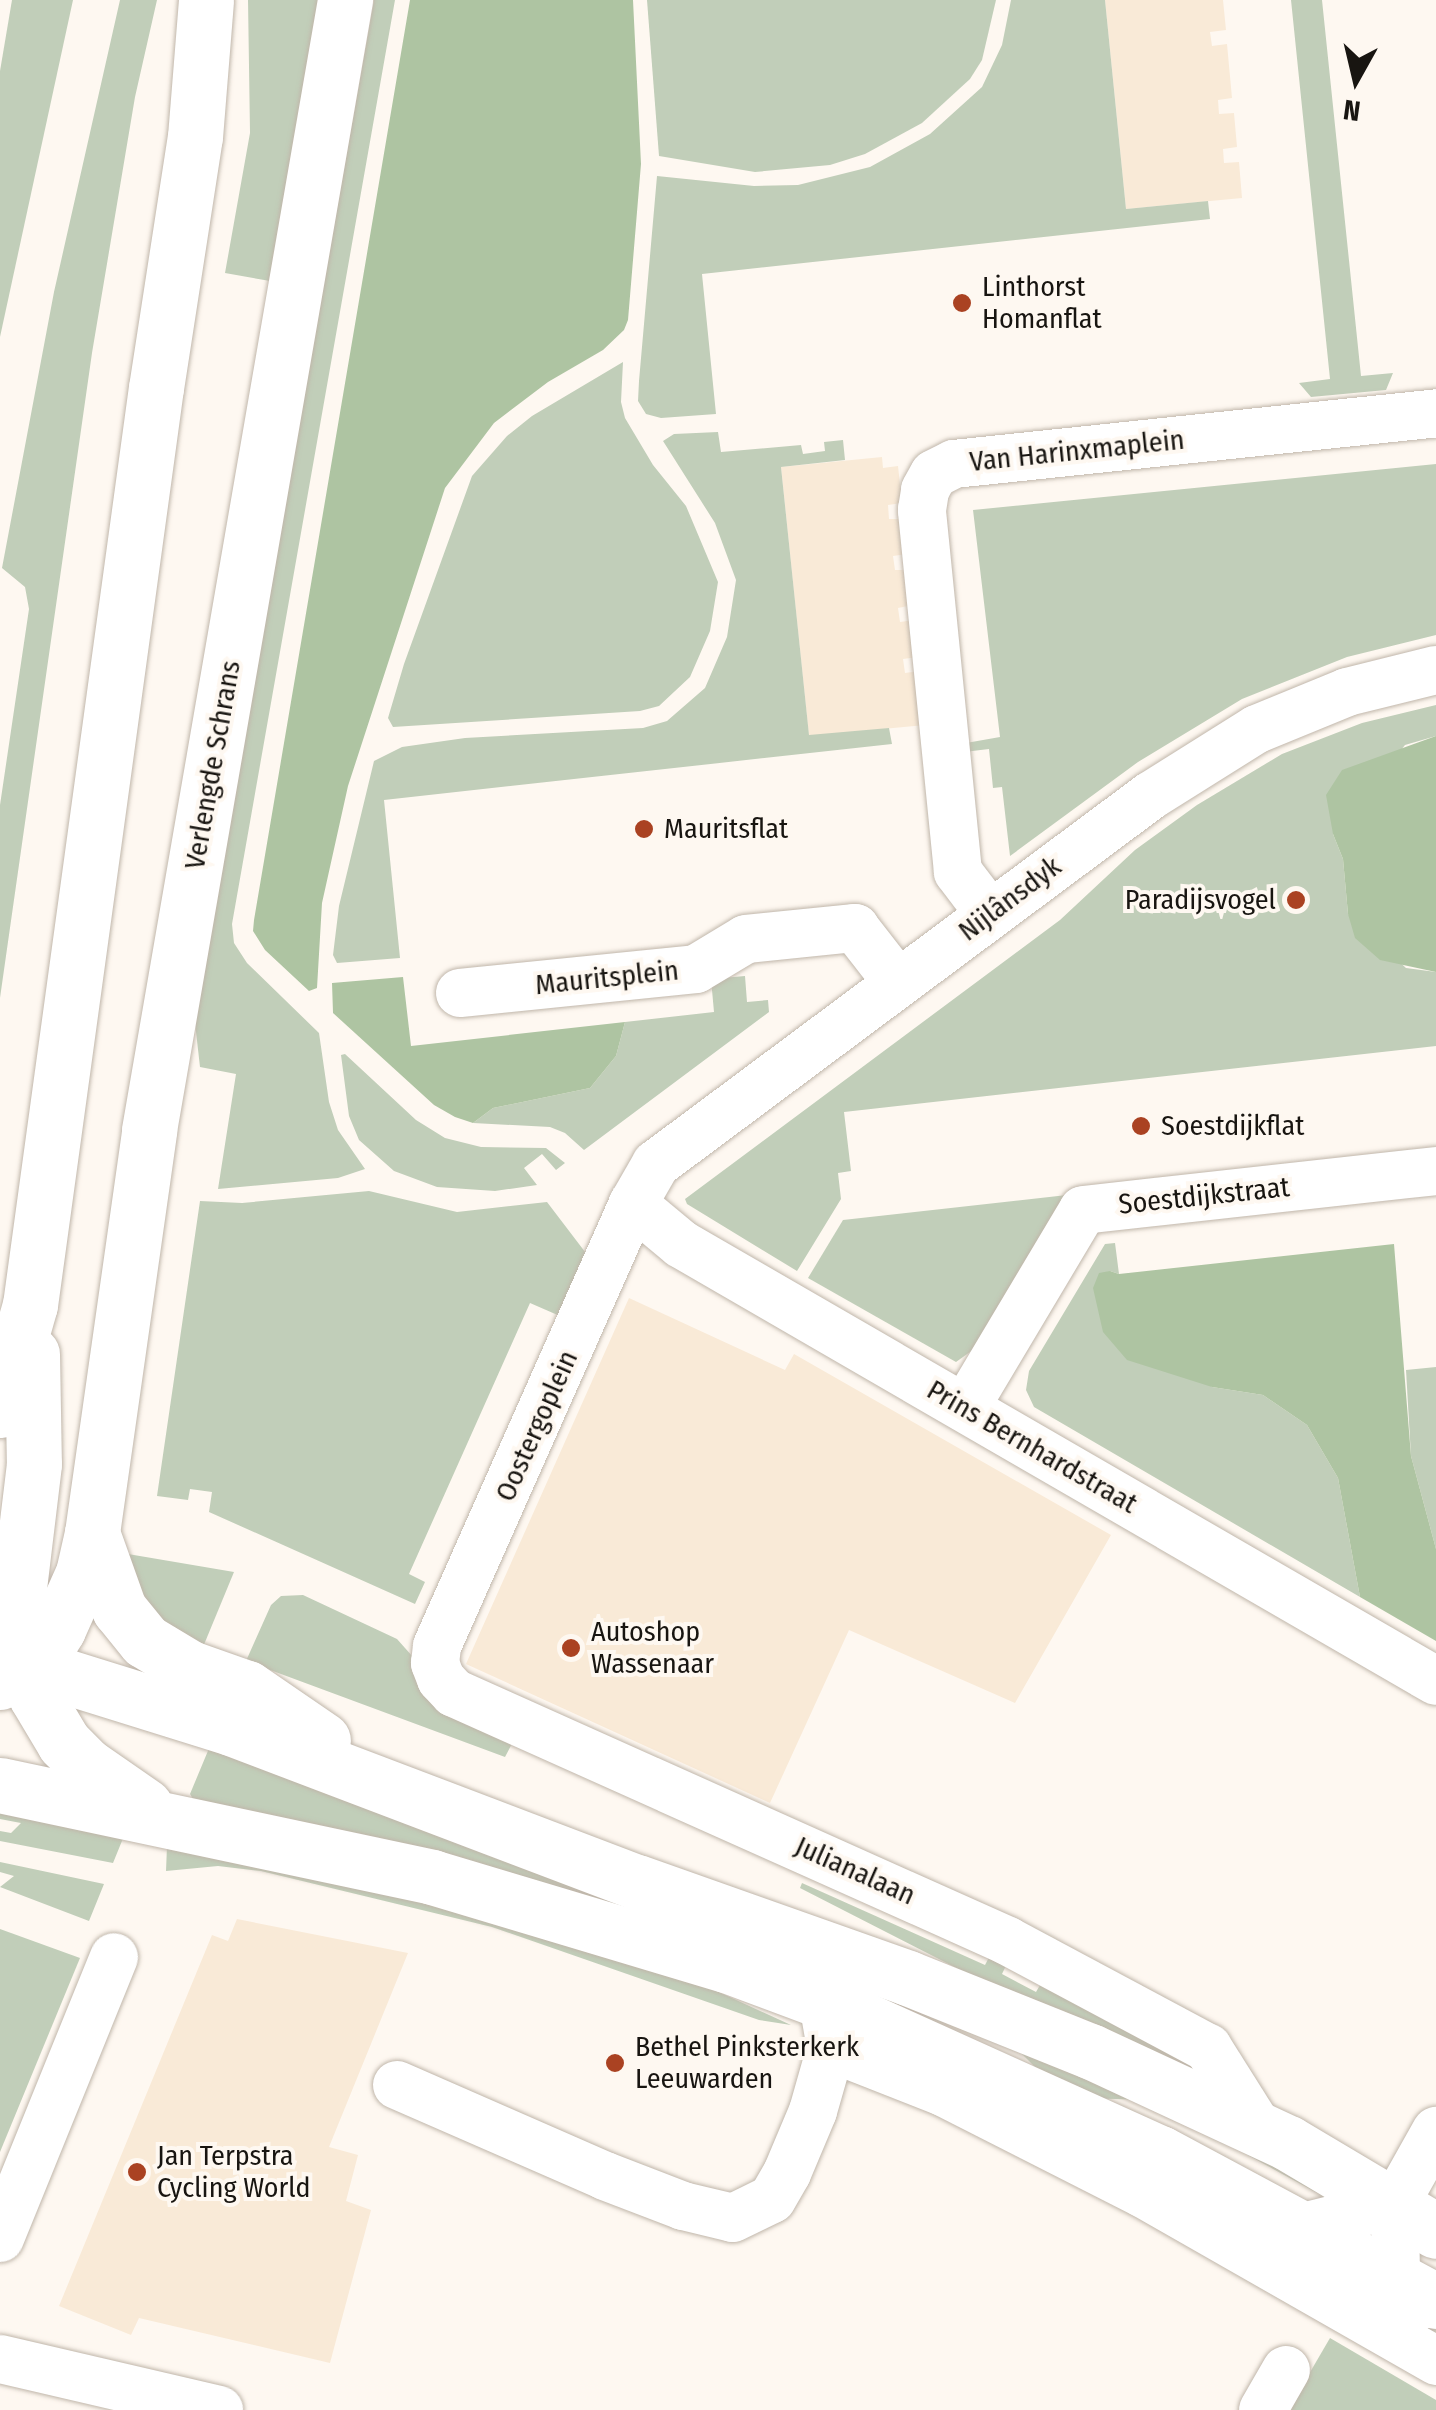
<!DOCTYPE html>
<html>
<head>
<meta charset="utf-8">
<style>
	body { margin:0 }
	#map { position:relative; width:1436px; height:2410px; overflow:hidden; background:#fef8f1; font-family:"Fira Sans Condensed",sans-serif }
	div>[style] { position:absolute }
	[style*='--x'] { left:calc(var(--x)*1px); top:calc(var(--y)*1px); width:calc(var(--w)*1px); rotate:calc(var(--a)*1deg) }
	.built>* { inset:0; background:#f9ead7 }
	.green>* { inset:0; background:#c1ceb9 }
	.forest>* { inset:0; background:#aec4a2 }
	.roads { filter:drop-shadow(0 0 2px #c0b6aa) drop-shadow(0 0 2px #c0b6aa) }
	.minor>* { height:48px; margin:-24px; padding:0 24px; transform-origin:24px; border-radius:24px; background:#fff }
	.major>* { height:55px; margin:-27.5px; padding:0 27.5px; transform-origin:27.5px; border-radius:27.5px; background:#fff }
	.dots>* { width:28px; height:28px; translate:-50% -50%; box-sizing:border-box; border:5px solid #fef8f1; border-radius:50% }
	span { translate:-50% -50%; white-space:nowrap; text-align:center; line-height:1.15; -webkit-text-stroke:8px #fef8f1; paint-order:stroke }
	.poi-label { font-size:28px; color:#181511 }
	.left { translate:0 -50%; text-align:left }
	.right { translate:-100% -50%; text-align:right }
	.street-label { font-size:28px; color:#181511 }
	.north { position:absolute; left:1306px; top:30px; width:100px; height:100px; -webkit-text-stroke:8px #fef8f1; paint-order:stroke; rotate:188deg; font-size:28px; font-weight:700; line-height:40px; text-align:center; color:#181511 }
	.north::after { content:''; display:block; margin:auto; width:35px; height:45px; background:#181511; clip-path:polygon(50% 0,100% 100%,50% 72%,0 100%) }
</style>
</head>
<body>
<div id="map">
	<div class="built">
		<i style="clip-path:polygon(1105px 0,1223px 0,1226px 30px,1210px 32px,1212px 46px,1227px 44px,1232px 98px,1218px 100px,1219px 114px,1234px 113px,1237px 147px,1223px 149px,1224px 163px,1239px 162px,1242px 198px,1126px 209px)"></i>
		<i style="clip-path:polygon(882px 457px,883px 468px,898px 466px,902px 503px,888px 505px,889px 519px,903px 519px,907px 554px,893px 556px,895px 570px,909px 570px,913px 605px,898px 608px,900px 622px,914px 620px,918px 657px,903px 659px,905px 673px,920px 671px,925px 725px,809px 736px,781px 467px)"></i>
		<i style="clip-path:polygon(629px 1298px,785px 1370px,794px 1354px,1111px 1535px,1015px 1703px,849px 1630px,770px 1803px,466px 1664px)"></i>
		<i style="clip-path:polygon(237px 1919px,408px 1953px,329px 2147px,358px 2155px,346px 2201px,371px 2210px,330px 2363px,139px 2318px,131px 2335px,59px 2306px,212px 1935px,228px 1941px)"></i>
	</div>
	<div class="green">
		<i style="clip-path:polygon(12px 0,73px 0,0 337px,0 71px)"></i>
		<i style="clip-path:polygon(120px 0,157px 0,135px 97px,92px 353px,0 998px,0 805px,29px 609px,25px 587px,2px 568px,54px 292px)"></i>
		<i style="clip-path:polygon(248px 0,319px 0,270px 281px,225px 273px,250px 133px)"></i>
		<i style="clip-path:polygon(374px 0,395px 0,232px 924px,234px 943px,247px 963px,319px 1033px,329px 1102px,338px 1130px,365px 1169px,338px 1178px,218px 1189px,236px 1074px,200px 1067px,194px 1014px)"></i>
		<i style="clip-path:polygon(647px 0,996px 0,982px 60px,970px 79px,922px 123px,865px 154px,830px 165px,755px 172px,659px 156px)"></i>
		<i style="clip-path:polygon(1011px 0,1105px 0,1126px 209px,1208px 201px,1210px 219px,702px 274px,716px 414px,661px 418px,646px 414px,638px 401px,639px 381px,657px 176px,754px 186px,798px 185px,870px 167px,930px 134px,982px 87px,1002px 45px)"></i>
		<i style="clip-path:polygon(1291px 0,1322px 0,1361px 376px,1393px 373px,1386px 390px,1311px 397px,1299px 383px,1330px 379px)"></i>
		<i style="clip-path:polygon(623px 362px,621px 402px,625px 418px,653px 465px,686px 506px,718px 582px,710px 631px,690px 677px,659px 706px,640px 711px,393px 727px,388px 718px,404px 664px,472px 476px,507px 436px,532px 416px)"></i>
		<i style="clip-path:polygon(718px 432px,721px 452px,801px 445px,803px 454px,825px 451px,824px 442px,843px 440px,845px 460px,781px 467px,809px 735px,889px 728px,892px 744px,384px 800px,400px 958px,337px 963px,333px 955px,339px 906px,374px 761px,402px 747px,465px 738px,643px 728px,667px 721px,705px 688px,727px 637px,736px 580px,715px 523px,663px 441px,674px 434px)"></i>
		<i style="clip-path:polygon(1436px 464px,1436px 635px,1347px 657px,1242px 699px,1138px 762px,1010px 856px,1002px 787px,993px 788px,989px 749px,964px 752px,966px 743px,1000px 737px,973px 510px)"></i>
		<i style="clip-path:polygon(1436px 705px,1436px 736px,1405px 745px,1333px 834px,1343px 859px,1348px 914px,1406px 968px,1436px 972px,1436px 1046px,844px 1112px,851px 1171px,838px 1173px,841px 1199px,797px 1271px,687px 1204px,685px 1199px,1060px 920px,1135px 850px,1197px 805px,1282px 754px,1362px 723px)"></i>
		<i style="clip-path:polygon(745px 976px,747px 1002px,768px 1000px,769px 1012px,584px 1150px,565px 1133px,550px 1127px,473px 1123px,493px 1108px,590px 1088px,616px 1056px,625px 1022px,714px 1012px,711px 979px)"></i>
		<i style="clip-path:polygon(345px 1054px,416px 1120px,445px 1138px,481px 1147px,546px 1148px,565px 1163px,556px 1170px,542px 1154px,524px 1168px,537px 1185px,495px 1191px,437px 1187px,394px 1171px,359px 1140px,349px 1116px,341px 1055px)"></i>
		<i style="clip-path:polygon(369px 1191px,457px 1212px,547px 1202px,595px 1265px,569px 1320px,530px 1303px,409px 1574px,425px 1582px,415px 1604px,209px 1512px,212px 1492px,190px 1489px,188px 1500px,157px 1496px,200px 1201px,242px 1203px)"></i>
		<i style="clip-path:polygon(1067px 1195px,977px 1347px,956px 1362px,808px 1278px,843px 1220px)"></i>
		<i style="clip-path:polygon(1115px 1243px,1119px 1274px,1110px 1271px,1212px 1387px,1263px 1395px,1307px 1425px,1338px 1478px,1360px 1597px,1034px 1407px,1026px 1390px,1029px 1371px,1105px 1244px)"></i>
		<i style="clip-path:polygon(1436px 1367px,1436px 1549px,1411px 1456px,1406px 1370px)"></i>
		<i style="clip-path:polygon(128px 1554px,234px 1572px,203px 1647px,170px 1632px,145px 1603px)"></i>
		<i style="clip-path:polygon(303px 1595px,397px 1639px,413px 1657px,517px 1734px,505px 1757px,246px 1661px,271px 1605px,281px 1596px)"></i>
		<i style="clip-path:polygon(210px 1746px,1184px 2109px,1332px 2201px,1147px 2100px,1084px 2098px,1052px 2084px,1016px 2048px,903px 2006px,644px 1916px,193px 1799px,190px 1794px)"></i>
		<i style="clip-path:polygon(0 1811px,124px 1836px,113px 1863px,0 1841px,0 1831px,11px 1833px,21px 1823px,0 1819px)"></i>
		<i style="clip-path:polygon(167px 1846px,342px 1880px,684px 1976px,791px 2025px,759px 2020px,492px 1927px,261px 1871px,218px 1866px,166px 1871px)"></i>
		<i style="clip-path:polygon(0 1862px,104px 1884px,89px 1921px,0 1887px,14px 1876px,0 1872px)"></i>
		<i style="clip-path:polygon(802px 1883px,985px 1965px,995px 1946px,1012px 1953px,1002px 1974px,1036px 1992px,1047px 1973px,1187px 2060px,1201px 2080px,1019px 2000px,800px 1888px)"></i>
		<i style="clip-path:polygon(0 1929px,80px 1958px,0 2152px)"></i>
		<i style="clip-path:polygon(1330px 2338px,1436px 2400px,1436px 2410px,1288px 2410px)"></i>
	</div>
	<div class="forest">
		<i style="clip-path:polygon(410px 0,633px 0,641px 164px,628px 320px,624px 330px,603px 350px,548px 382px,494px 423px,445px 488px,348px 786px,322px 903px,317px 988px,309px 991px,265px 950px,253px 931px,254px 920px)"></i>
		<i style="clip-path:polygon(1436px 736px,1436px 972px,1380px 960px,1355px 938px,1348px 914px,1343px 859px,1333px 834px,1326px 795px,1342px 770px)"></i>
		<i style="clip-path:polygon(403px 977px,411px 1046px,625px 1022px,616px 1056px,590px 1088px,493px 1108px,473px 1123px,455px 1117px,434px 1105px,333px 1013px,332px 983px)"></i>
		<i style="clip-path:polygon(1394px 1244px,1411px 1456px,1436px 1549px,1436px 1641px,1360px 1597px,1338px 1478px,1307px 1425px,1263px 1395px,1212px 1387px,1127px 1360px,1103px 1332px,1093px 1288px,1099px 1273px,1110px 1271px,1119px 1274px)"></i>
	</div>
	<div class="roads">
		<div class="minor">
			<i style="--x:990;--y:914;--w:53;--a:-127.3"></i>
			<i style="--x:958;--y:872;--w:364;--a:-95.7"></i>
			<i style="--x:922;--y:510;--w:20;--a:-81"></i>
			<i style="--x:925;--y:490;--w:18;--a:-61"></i>
			<i style="--x:934;--y:474;--w:22;--a:-27"></i>
			<i style="--x:954;--y:464;--w:485;--a:-6"></i>
			<i style="--x:460;--y:993;--w:237;--a:-5.8"></i>
			<i style="--x:696;--y:969;--w:58;--a:-31"></i>
			<i style="--x:746;--y:939;--w:110;--a:-5.8"></i>
			<i style="--x:855;--y:928;--w:70;--a:52"></i>
			<i style="--x:633;--y:1204;--w:62;--a:39.8"></i>
			<i style="--x:681;--y:1244;--w:872;--a:30.06"></i>
			<i style="--x:965;--y:1408;--w:230;--a:-59.2"></i>
			<i style="--x:1083;--y:1210;--w:355;--a:-6.3"></i>
			<i style="--x:831;--y:2048;--w:120;--a:21.4"></i>
			<i style="--x:943;--y:2092;--w:223;--a:26.9"></i>
			<i style="--x:1142;--y:2193;--w:339;--a:29.7"></i>
			<i style="--x:397;--y:2085;--w:227;--a:23.6"></i>
			<i style="--x:605;--y:2176;--w:84;--a:21"></i>
			<i style="--x:683;--y:2206;--w:51;--a:13.5"></i>
			<i style="--x:733;--y:2218;--w:43;--a:-26"></i>
			<i style="--x:772;--y:2199;--w:30;--a:-60"></i>
			<i style="--x:787;--y:2173;--w:67;--a:-67.2"></i>
			<i style="--x:813;--y:2111;--w:66;--a:-74.1"></i>
			<i style="--x:831;--y:2048;--w:29;--a:-100"></i>
			<i style="--x:1259;--y:2129;--w:96;--a:-122.2"></i>
			<i style="--x:1208;--y:2048;--w:227;--a:-151.9"></i>
			<i style="--x:1008;--y:1941;--w:607;--a:-155.88"></i>
			<i style="--x:454;--y:1693;--w:19;--a:-133"></i>
			<i style="--x:441;--y:1679;--w:17;--a:-111"></i>
			<i style="--x:435;--y:1663;--w:17;--a:-83"></i>
			<i style="--x:437;--y:1646;--w:484;--a:-66.1"></i>
			<i style="--x:633;--y:1204;--w:46;--a:-60.1"></i>
			<i style="--x:656;--y:1164;--w:616;--a:-36.68"></i>
			<i style="--x:1150;--y:796;--w:126;--a:-32.1"></i>
			<i style="--x:1257;--y:729;--w:97;--a:-22.3"></i>
			<i style="--x:1347;--y:692;--w:92;--a:-13.9"></i>
			<i style="--x:1303;--y:2227;--w:95;--a:-14"></i>
			<i style="--x:0;--y:2238;--w:303;--a:-67.9"></i>
			<i style="--x:1414;--y:2309;--w:36;--a:-120"></i>
			<i style="--x:1396;--y:2278;--w:74;--a:-90.8"></i>
			<i style="--x:1395;--y:2204;--w:84;--a:-60.7"></i>
			<i style="--x:0;--y:2359;--w:225;--a:13.1"></i>
			<i style="--x:1263;--y:2410;--w:46;--a:-60.1"></i>
		</div>
		<div class="major">
			<i style="--x:32;--y:1354;--w:110;--a:89"></i>
			<i style="--x:34;--y:1464;--w:141;--a:96.9"></i>
			<i style="--x:17;--y:1604;--w:33;--a:88"></i>
			<i style="--x:18;--y:1637;--w:62;--a:73"></i>
			<i style="--x:36;--y:1696;--w:55;--a:59.2"></i>
			<i style="--x:64;--y:1743;--w:31;--a:45"></i>
			<i style="--x:86;--y:1765;--w:72;--a:34.8"></i>
			<i style="--x:0;--y:1410;--w:109;--a:-74.1"></i>
			<i style="--x:30;--y:1305;--w:926;--a:-82.18"></i>
			<i style="--x:156;--y:388;--w:254;--a:-81.2"></i>
			<i style="--x:195;--y:137;--w:137;--a:-85.4"></i>
			<i style="--x:92;--y:1533;--w:81;--a:70.4"></i>
			<i style="--x:119;--y:1609;--w:41;--a:50.9"></i>
			<i style="--x:145;--y:1641;--w:52;--a:31"></i>
			<i style="--x:190;--y:1668;--w:60;--a:19.3"></i>
			<i style="--x:247;--y:1688;--w:92;--a:34.4"></i>
			<i style="--x:0;--y:1656;--w:242;--a:17.3"></i>
			<i style="--x:231;--y:1728;--w:434;--a:20.8"></i>
			<i style="--x:637;--y:1882;--w:288;--a:19.5"></i>
			<i style="--x:908;--y:1978;--w:196;--a:21.9"></i>
			<i style="--x:1090;--y:2051;--w:218;--a:24.9"></i>
			<i style="--x:1288;--y:2143;--w:172;--a:30.7"></i>
			<i style="--x:0;--y:1682;--w:61;--a:-37.6"></i>
			<i style="--x:48;--y:1645;--w:19;--a:-58"></i>
			<i style="--x:58;--y:1629;--w:61;--a:-65.9"></i>
			<i style="--x:83;--y:1573;--w:41;--a:-77.3"></i>
			<i style="--x:92;--y:1533;--w:407;--a:-81.9"></i>
			<i style="--x:149;--y:1130;--w:1147;--a:-80.16"></i>
			<i style="--x:0;--y:1785;--w:442;--a:12"></i>
			<i style="--x:432;--y:1877;--w:307;--a:16.7"></i>
			<i style="--x:726;--y:1965;--w:103;--a:20.4"></i>
			<i style="--x:823;--y:2001;--w:370;--a:24.3"></i>
			<i style="--x:1160;--y:2153;--w:313;--a:28.2"></i>
		</div>
	</div>
	<div class="dots">
		<i style="left:962px;top:303px;background:#aa4222"></i>
		<i style="left:644px;top:829px;background:#aa4222"></i>
		<i style="left:1296px;top:900px;background:#aa4222"></i>
		<i style="left:1141px;top:1126px;background:#aa4222"></i>
		<i style="left:571px;top:1648px;background:#aa4222"></i>
		<i style="left:615px;top:2063px;background:#aa4222"></i>
		<i style="left:137px;top:2172px;background:#aa4222"></i>
	</div>
	<div class="poi-label">
		<span class="left" style="left:982px;top:303px">Linthorst<br>Homanflat</span>
		<span class="left" style="left:664px;top:829px">Mauritsflat</span>
		<span class="right" style="left:1276px;top:900px">Paradijsvogel</span>
		<span class="left" style="left:1161px;top:1126px">Soestdijkflat</span>
		<span class="left" style="left:591px;top:1648px">Autoshop<br>Wassenaar</span>
		<span class="left" style="left:635px;top:2063px">Bethel Pinksterkerk<br>Leeuwarden</span>
		<span class="left" style="left:157px;top:2172px">Jan Terpstra<br>Cycling World</span>
	</div>
	<div class="street-label">
		<span style="left:1077px;top:451px;rotate:-6deg">Van Harinxmaplein</span>
		<span style="left:213px;top:765px;rotate:-80deg">Verlengde Schrans</span>
		<span style="left:1010px;top:899px;rotate:-37deg">Nijlânsdyk</span>
		<span style="left:607px;top:978px;rotate:-6deg">Mauritsplein</span>
		<span style="left:1204px;top:1196px;rotate:-6deg">Soestdijkstraat</span>
		<span style="left:537px;top:1426px;rotate:-66deg">Oostergoplein</span>
		<span style="left:1032px;top:1447px;rotate:30deg">Prins Bernhardstraat</span>
		<span style="left:855px;top:1871px;rotate:24deg">Julianalaan</span>
	</div>
	<div class="north">N</div>
</div>
</body>
</html>
